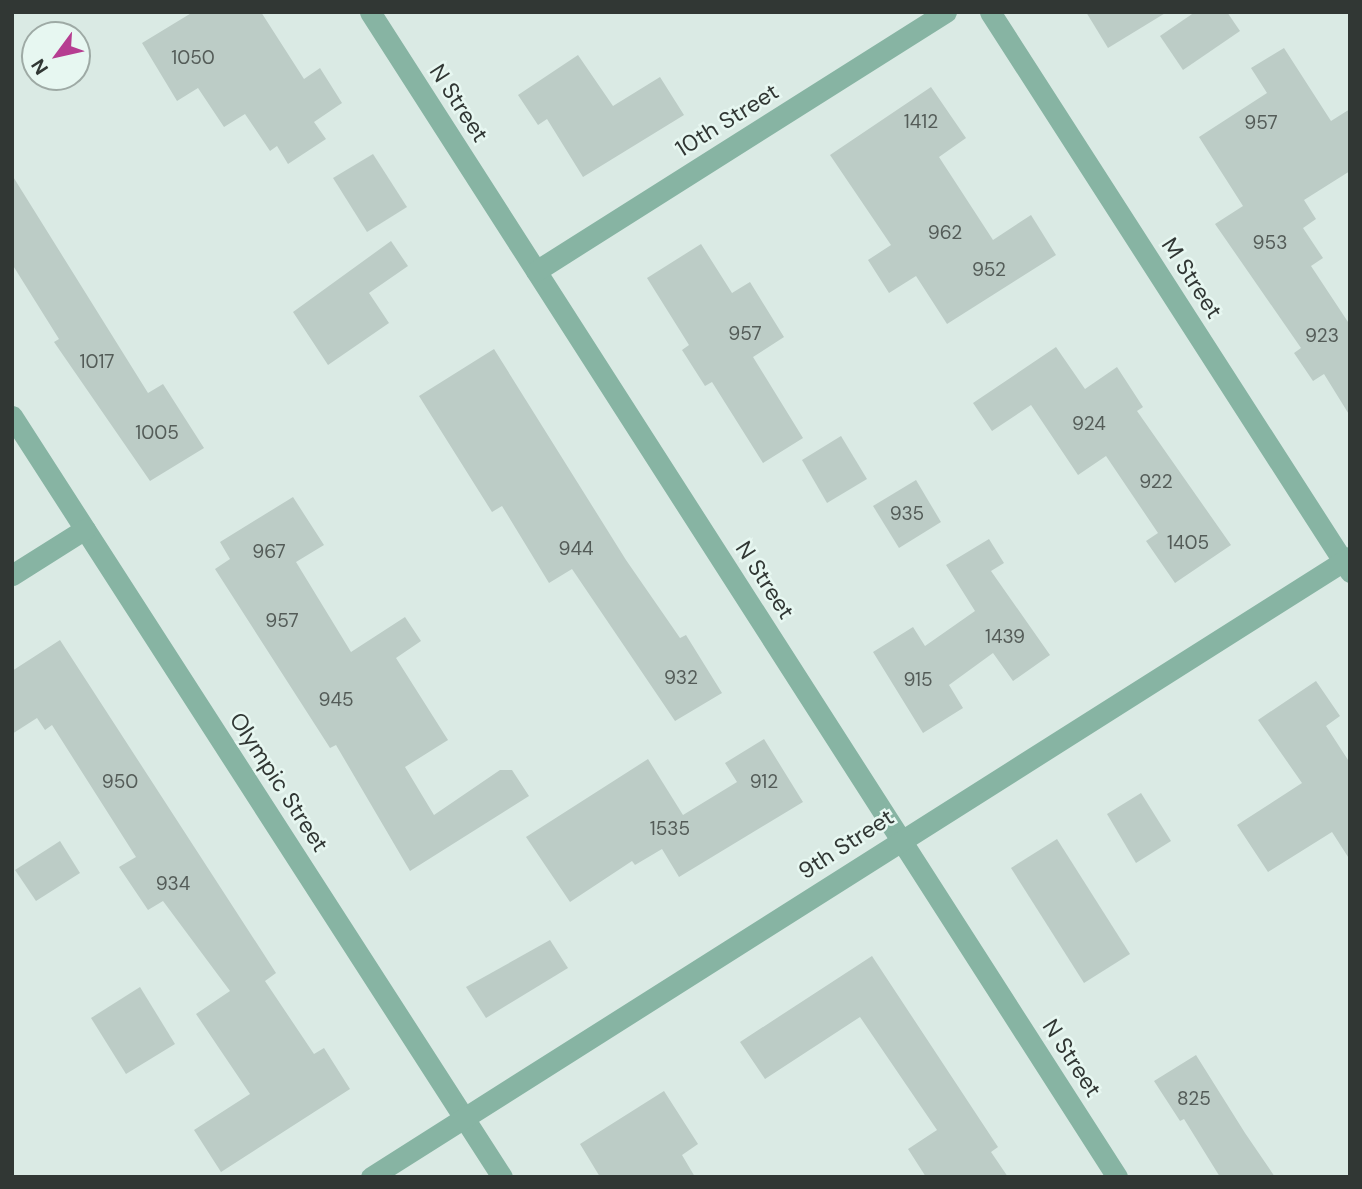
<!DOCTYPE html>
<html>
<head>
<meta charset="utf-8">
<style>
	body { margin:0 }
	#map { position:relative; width:1362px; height:1189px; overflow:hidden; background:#daeae4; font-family:"DM Sans",sans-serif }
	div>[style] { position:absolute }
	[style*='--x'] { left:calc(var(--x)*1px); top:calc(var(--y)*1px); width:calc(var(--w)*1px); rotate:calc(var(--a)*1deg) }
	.building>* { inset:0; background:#bcccc6 }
	.minor>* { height:21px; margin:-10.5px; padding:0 10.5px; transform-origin:10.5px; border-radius:10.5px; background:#87b4a3 }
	span { translate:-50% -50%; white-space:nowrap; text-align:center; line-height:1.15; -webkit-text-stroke:5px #e7f7f1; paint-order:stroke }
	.number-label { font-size:19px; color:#545c58 }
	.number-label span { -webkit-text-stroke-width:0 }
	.street-label { font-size:23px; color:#313734 }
	.frame { position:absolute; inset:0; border:14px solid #313734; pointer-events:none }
	.north { position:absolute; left:21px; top:21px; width:70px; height:70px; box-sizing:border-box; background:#e7f7f1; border:2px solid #9eaaa5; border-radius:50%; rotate:237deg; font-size:19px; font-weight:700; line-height:28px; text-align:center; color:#313734 }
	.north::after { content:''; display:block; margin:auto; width:24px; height:32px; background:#b63d91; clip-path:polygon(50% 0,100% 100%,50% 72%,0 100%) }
</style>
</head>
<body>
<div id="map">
	<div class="building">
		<i style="clip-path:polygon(193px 12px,261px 12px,304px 79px,320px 68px,342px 103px,314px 122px,326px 139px,288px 164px,277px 146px,270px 151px,245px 114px,224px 127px,198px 88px,177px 101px,142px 43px)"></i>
		<i style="clip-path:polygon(1086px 12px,1167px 12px,1108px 48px)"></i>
		<i style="clip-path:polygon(1195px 12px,1227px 12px,1240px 31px,1183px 70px,1160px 36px)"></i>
		<i style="clip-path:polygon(1284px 48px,1331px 121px,1350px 109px,1350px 171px,1304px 200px,1316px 219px,1303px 228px,1323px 258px,1311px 266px,1350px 325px,1350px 416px,1324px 374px,1313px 381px,1294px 353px,1301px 348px,1215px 224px,1243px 206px,1199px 137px,1267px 93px,1251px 68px)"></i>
		<i style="clip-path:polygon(578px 55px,613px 106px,660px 77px,684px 115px,583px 177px,547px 119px,538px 125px,518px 95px)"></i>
		<i style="clip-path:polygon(931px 87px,966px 138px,939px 157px,993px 240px,1031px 215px,1056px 255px,947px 324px,916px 276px,889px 293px,868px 260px,891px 245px,830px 155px)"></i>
		<i style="clip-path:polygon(373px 154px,407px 207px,367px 232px,333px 178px)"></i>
		<i style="clip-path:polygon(12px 175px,148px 393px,163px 384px,204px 448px,150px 481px,54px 342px,59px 339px,12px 264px)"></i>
		<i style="clip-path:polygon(391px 241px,408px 266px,369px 293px,389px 323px,328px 365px,293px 312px)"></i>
		<i style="clip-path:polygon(701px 244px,732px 293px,750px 282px,784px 337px,753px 357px,803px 438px,763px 463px,712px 382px,705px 386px,682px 350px,689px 345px,647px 278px)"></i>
		<i style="clip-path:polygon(1056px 347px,1085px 389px,1117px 367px,1143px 407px,1137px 411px,1231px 545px,1175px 583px,1146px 541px,1158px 533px,1106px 456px,1078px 475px,1031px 405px,992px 431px,973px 403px)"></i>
		<i style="clip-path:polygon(494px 349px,626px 560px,680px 638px,686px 635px,722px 693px,675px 721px,572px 569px,549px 583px,502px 506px,492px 512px,419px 396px)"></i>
		<i style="clip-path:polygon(841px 436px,867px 479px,827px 503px,802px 460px)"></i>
		<i style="clip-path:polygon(916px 480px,941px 522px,899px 548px,873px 506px)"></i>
		<i style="clip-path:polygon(293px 497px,324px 545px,296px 562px,351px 652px,405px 617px,421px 641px,396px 658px,448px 740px,405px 767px,434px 815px,500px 770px,512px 770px,529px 796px,410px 871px,336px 745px,330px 748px,215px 569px,230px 559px,220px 542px)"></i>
		<i style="clip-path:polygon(989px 539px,1004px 563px,991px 571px,1050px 655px,1013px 681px,993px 653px,949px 685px,963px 708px,923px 733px,873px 652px,913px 627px,925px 646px,975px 611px,946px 565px)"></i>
		<i style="clip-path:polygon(60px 640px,276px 973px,265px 981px,314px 1054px,324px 1048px,350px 1089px,221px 1172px,194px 1130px,250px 1094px,196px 1014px,230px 991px,163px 901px,148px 910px,119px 867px,136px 857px,52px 725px,45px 730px,37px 718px,12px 734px,12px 671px)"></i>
		<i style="clip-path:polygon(1316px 681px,1340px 716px,1326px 726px,1350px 763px,1350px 860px,1332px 832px,1268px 872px,1237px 825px,1302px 783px,1258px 720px)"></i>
		<i style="clip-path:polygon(764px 739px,803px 802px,679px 877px,662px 849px,635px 865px,632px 861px,570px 902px,526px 837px,648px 759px,683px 815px,737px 782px,725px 763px)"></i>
		<i style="clip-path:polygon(1141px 793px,1171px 841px,1136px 863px,1107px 814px)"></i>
		<i style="clip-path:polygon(1057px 839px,1130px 954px,1084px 983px,1011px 868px)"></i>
		<i style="clip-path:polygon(60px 841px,80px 873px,36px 901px,15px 870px)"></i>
		<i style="clip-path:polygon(550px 940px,568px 968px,486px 1018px,466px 987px)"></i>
		<i style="clip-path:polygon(872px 956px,998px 1147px,991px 1152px,1008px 1177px,926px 1177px,908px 1149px,937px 1130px,860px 1017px,765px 1079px,740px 1042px)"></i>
		<i style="clip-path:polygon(140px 987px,175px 1044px,126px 1074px,91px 1018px)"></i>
		<i style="clip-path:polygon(1196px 1055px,1245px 1133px,1275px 1177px,1220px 1177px,1184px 1119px,1180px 1121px,1154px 1081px)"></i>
		<i style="clip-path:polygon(664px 1091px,698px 1144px,682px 1155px,695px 1177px,600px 1177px,580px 1144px)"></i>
	</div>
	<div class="minor">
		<i style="--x:370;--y:12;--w:1384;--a:57.33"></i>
		<i style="--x:990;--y:12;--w:666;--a:57.26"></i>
		<i style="--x:536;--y:271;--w:485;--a:-32.3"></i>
		<i style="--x:12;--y:416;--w:905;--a:57.22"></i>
		<i style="--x:12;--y:575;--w:86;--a:-32.2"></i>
		<i style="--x:371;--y:1177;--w:1159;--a:-32.35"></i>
	</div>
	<div class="number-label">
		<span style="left:193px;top:58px">1050</span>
		<span style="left:921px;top:122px">1412</span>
		<span style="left:1261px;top:123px">957</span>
		<span style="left:945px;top:233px">962</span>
		<span style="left:1270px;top:243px">953</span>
		<span style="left:989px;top:270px">952</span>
		<span style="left:745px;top:334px">957</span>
		<span style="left:1322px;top:336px">923</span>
		<span style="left:97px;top:362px">1017</span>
		<span style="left:1089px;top:424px">924</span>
		<span style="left:157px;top:433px">1005</span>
		<span style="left:1156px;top:482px">922</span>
		<span style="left:907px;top:514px">935</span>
		<span style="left:1188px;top:543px">1405</span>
		<span style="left:576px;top:549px">944</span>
		<span style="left:269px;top:552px">967</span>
		<span style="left:282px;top:621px">957</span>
		<span style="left:1005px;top:637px">1439</span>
		<span style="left:681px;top:678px">932</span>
		<span style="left:918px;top:680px">915</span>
		<span style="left:336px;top:700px">945</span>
		<span style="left:120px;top:782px">950</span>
		<span style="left:764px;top:782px">912</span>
		<span style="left:670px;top:829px">1535</span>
		<span style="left:173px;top:884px">934</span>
		<span style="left:1194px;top:1099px">825</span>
	</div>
	<div class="street-label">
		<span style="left:459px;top:103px;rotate:57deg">N Street</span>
		<span style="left:727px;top:120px;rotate:-32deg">10th Street</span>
		<span style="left:1192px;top:278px;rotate:57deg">M Street</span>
		<span style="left:765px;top:580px;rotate:57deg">N Street</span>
		<span style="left:279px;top:782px;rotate:57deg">Olympic Street</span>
		<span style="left:846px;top:844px;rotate:-33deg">9th Street</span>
		<span style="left:1072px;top:1058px;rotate:57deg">N Street</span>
	</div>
	<div class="frame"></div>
	<div class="north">N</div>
</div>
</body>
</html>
